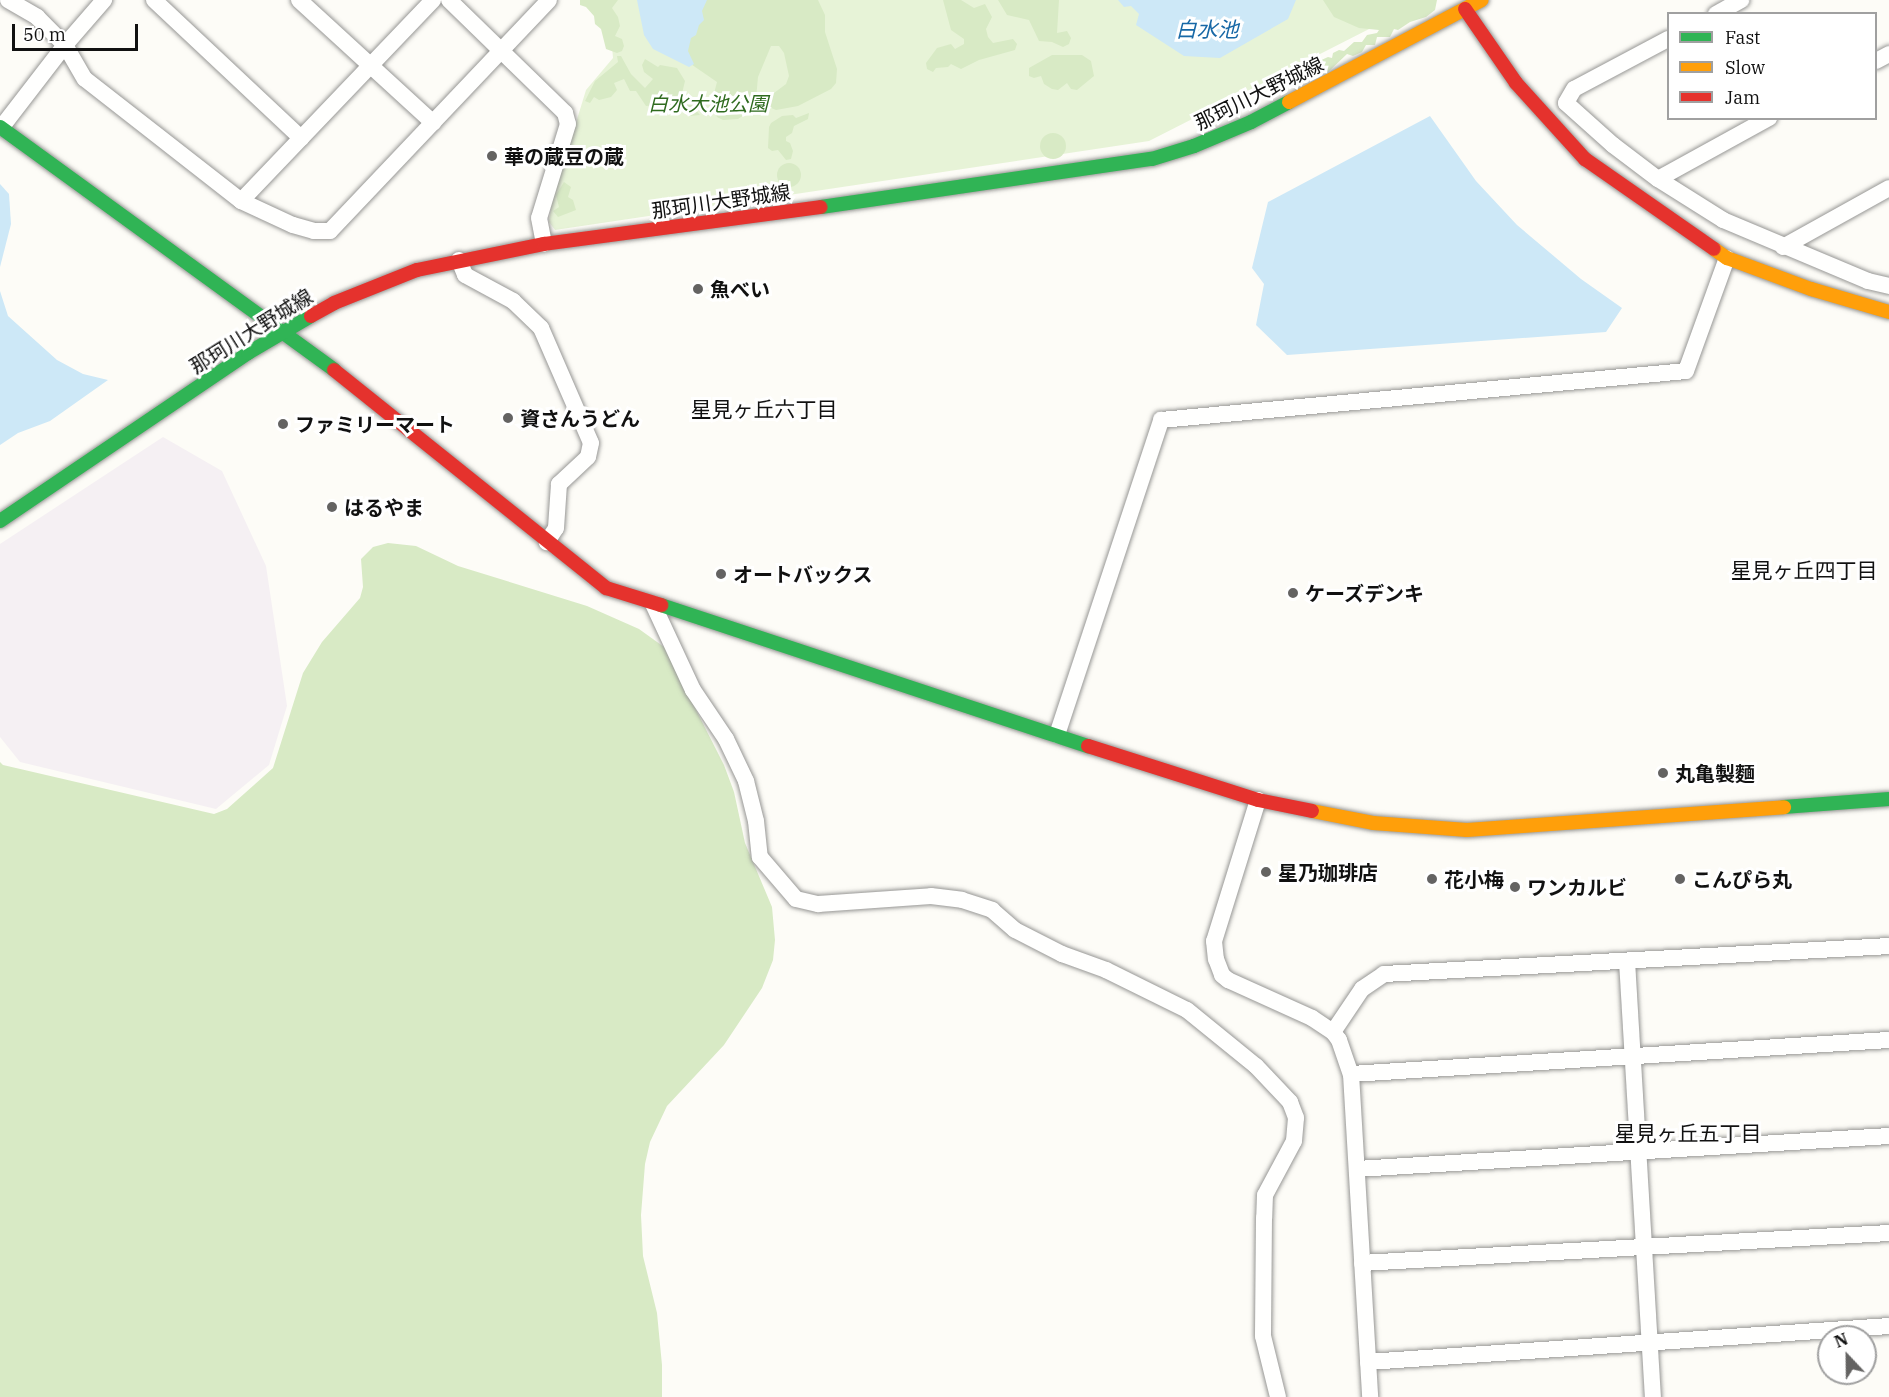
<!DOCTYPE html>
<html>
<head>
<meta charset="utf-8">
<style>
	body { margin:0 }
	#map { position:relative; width:1889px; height:1397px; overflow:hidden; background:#fdfcf7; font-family:"IBM Plex Serif","Noto Sans JP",serif }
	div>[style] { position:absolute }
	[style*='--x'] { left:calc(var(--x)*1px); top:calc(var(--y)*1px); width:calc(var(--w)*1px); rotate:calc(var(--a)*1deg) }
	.industrial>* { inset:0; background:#f5f0f3 }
	.green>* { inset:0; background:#e7f3d7 }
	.forest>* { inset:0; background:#d8eac5 }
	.round { border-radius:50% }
	.water>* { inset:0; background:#cde8f7 }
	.roads { filter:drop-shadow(0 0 2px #979795) drop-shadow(0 0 2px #979795) }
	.street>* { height:16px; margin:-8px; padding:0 8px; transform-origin:8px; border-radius:8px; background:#fffffe }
	.fast>* { height:14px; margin:-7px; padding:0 7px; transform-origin:7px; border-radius:7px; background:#30b455 }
	.slow>* { height:14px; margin:-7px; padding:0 7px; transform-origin:7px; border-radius:7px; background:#ff9f0a }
	.jam>* { height:14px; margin:-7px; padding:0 7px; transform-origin:7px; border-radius:7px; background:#e5322d }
	.dots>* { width:16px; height:16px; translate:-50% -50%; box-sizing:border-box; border:3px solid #fff; border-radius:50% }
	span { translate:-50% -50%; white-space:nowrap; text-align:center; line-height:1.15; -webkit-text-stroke:6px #fff; paint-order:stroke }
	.street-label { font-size:20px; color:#111 }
	.park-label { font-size:20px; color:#2f6b1f; font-style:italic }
	.poi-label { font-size:20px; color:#111; font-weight:700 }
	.left { translate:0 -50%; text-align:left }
	.water-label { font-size:21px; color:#1768a6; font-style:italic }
	.neighbourhood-label { font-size:21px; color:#111 }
	.legend { position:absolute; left:1667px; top:12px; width:210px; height:108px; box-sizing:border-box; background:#fff; border:2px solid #a0a0a0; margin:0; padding:8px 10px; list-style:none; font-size:18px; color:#111 }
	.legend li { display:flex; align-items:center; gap:12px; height:30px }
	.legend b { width:30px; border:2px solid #a0a0a0 }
	.north { position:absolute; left:1817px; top:1325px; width:60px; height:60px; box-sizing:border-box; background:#fff; border:2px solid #a0a0a0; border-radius:50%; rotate:338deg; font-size:16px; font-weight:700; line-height:24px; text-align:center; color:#111 }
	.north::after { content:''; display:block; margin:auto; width:21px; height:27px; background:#646362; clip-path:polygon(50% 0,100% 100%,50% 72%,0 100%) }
	.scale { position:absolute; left:12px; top:24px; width:126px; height:27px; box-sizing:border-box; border:3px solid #111; border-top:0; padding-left:8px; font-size:18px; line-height:21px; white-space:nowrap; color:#111; -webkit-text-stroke:4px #fff; paint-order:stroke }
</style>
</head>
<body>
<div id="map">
	<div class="industrial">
		<i style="clip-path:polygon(163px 437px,222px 471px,266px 566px,287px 706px,269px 765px,216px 809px,20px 762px,0 737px,0 544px)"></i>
	</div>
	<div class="green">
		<i style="clip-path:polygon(608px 0,1426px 0,1149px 141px,555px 230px,549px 222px,552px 201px,586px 90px,613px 58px)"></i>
	</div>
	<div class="forest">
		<i style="clip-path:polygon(580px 0,618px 0,612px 8px,618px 17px,620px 26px,615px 36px,622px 39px,624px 46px,622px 51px,617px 53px,606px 49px,601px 29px,595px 24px,594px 16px,586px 7px,580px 5px)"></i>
		<i style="clip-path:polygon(699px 0,818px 0,825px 15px,825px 32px,837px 69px,836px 83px,831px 89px,798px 106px,776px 110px,769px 107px,767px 102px,770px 96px,786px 84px,789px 76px,784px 53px,779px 46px,771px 46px,758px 77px,756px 99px,752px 110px,738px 119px,723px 120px,717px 117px,712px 101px,717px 82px,685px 60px)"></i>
		<i style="clip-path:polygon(943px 0,961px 0,974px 8px,985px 4px,992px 17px,986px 29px,988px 37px,993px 43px,1013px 39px,1017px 44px,1015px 50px,979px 60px,961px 69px,951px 64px,948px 67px,936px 68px,933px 72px,927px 69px,926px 63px,937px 48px,951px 44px,955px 49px,964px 44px,964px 39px,951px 30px)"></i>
		<i style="clip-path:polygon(998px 0,1059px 0,1057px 33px,1067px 31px,1071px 38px,1069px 44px,1063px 47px,1052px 42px,1039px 41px,1029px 20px,1007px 15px)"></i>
		<i style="clip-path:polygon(1323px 0,1437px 0,1435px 10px,1426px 17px,1410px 22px,1398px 30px,1394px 29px,1390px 37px,1377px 37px,1375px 45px,1366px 45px,1362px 52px,1353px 56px,1347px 54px,1326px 74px,1318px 72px,1305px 80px,1302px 79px,1298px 84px,1292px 83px,1289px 77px,1293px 72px,1301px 73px,1309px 67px,1314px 68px,1317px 62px,1328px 57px,1332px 58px,1333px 53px,1339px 50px,1344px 51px,1354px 42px,1362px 42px,1367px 35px,1377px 33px,1379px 30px,1359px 28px,1334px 17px)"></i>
		<i style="clip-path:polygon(1052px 55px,1082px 55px,1091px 61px,1094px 76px,1077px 90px,1071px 89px,1067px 83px,1058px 90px,1052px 89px,1044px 84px,1041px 76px,1034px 78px,1029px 76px,1029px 68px)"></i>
		<i style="clip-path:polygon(617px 56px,621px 56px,631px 74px,645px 88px,653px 79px,644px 72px,642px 65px,645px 59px,658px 67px,660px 65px,677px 68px,685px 81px,680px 102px,690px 103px,700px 115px,690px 116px,686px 112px,671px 111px,660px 105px,646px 106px,636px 91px,630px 91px,624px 79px,614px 83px,617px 90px,611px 97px,599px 100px,594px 97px,590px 103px,585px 101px,595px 81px,618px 62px)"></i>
		<i style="clip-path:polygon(809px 113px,808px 119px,794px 126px,792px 133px,786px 137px,786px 141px,790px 143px,793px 151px,791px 159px,786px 160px,778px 150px,772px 151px,768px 148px,769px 127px,771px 123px,782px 116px,793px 115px,796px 118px)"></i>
		<i class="round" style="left:1040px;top:133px;width:26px;height:26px"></i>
		<i class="round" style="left:777px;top:163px;width:24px;height:24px"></i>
		<i style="clip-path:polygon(564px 182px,571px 187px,568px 197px,573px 200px,576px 210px,558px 217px,553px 211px,559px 207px,556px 195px)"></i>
		<i style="clip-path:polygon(388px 543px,416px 546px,458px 566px,587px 606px,639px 629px,664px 647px,724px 765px,734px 792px,745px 843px,772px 907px,775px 940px,773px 960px,762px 988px,724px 1045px,667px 1106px,650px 1142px,645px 1164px,641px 1215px,643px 1256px,657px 1313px,662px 1365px,662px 1397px,0 1397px,0 762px,3px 765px,214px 814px,227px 809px,273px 768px,303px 673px,322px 642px,360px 598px,363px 587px,361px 559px,373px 547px)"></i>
	</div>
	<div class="water">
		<i style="clip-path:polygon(637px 0,707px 0,702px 11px,704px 20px,699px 25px,696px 35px,691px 38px,688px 51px,694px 64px,689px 67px,653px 49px,644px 35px)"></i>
		<i style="clip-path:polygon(1118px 0,1296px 0,1288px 19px,1220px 58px,1184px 56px,1136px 25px,1139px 14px,1131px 6px,1124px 7px)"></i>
		<i style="clip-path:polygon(1430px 116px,1476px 181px,1517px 225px,1581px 279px,1622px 308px,1606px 332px,1287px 355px,1256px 325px,1264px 284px,1252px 268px,1268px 202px)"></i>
		<i style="clip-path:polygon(0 184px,9px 194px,11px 224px,0 267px)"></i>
		<i style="clip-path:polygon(0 291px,8px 316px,57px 360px,83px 374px,108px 380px,50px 421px,18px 433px,0 445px)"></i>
	</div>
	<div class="roads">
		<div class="street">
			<i style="--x:8;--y:0;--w:34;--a:30"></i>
			<i style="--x:37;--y:17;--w:40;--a:45"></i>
			<i style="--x:65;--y:45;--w:39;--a:60"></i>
			<i style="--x:85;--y:79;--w:198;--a:38"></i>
			<i style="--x:241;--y:201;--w:57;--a:24.8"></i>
			<i style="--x:293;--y:225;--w:22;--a:16"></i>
			<i style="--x:314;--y:231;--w:16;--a:0"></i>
			<i style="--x:330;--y:231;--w:318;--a:-46.5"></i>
			<i style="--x:154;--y:0;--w:202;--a:43.2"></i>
			<i style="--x:299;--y:0;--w:182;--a:42.5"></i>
			<i style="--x:449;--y:0;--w:162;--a:44.2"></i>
			<i style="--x:565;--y:113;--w:11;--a:75"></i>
			<i style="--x:568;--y:124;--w:98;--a:107.1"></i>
			<i style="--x:539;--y:218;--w:26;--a:79"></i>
			<i style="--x:1716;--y:14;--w:29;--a:-29"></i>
			<i style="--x:1668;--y:39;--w:106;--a:152"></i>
			<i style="--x:1574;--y:89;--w:16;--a:120"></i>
			<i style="--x:1566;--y:103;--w:63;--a:41.8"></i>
			<i style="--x:1613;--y:145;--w:56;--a:37.1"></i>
			<i style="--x:1658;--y:179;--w:77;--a:32.2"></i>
			<i style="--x:1723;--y:220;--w:157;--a:22.8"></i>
			<i style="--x:1868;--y:281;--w:22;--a:13"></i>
			<i style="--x:1876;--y:61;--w:15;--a:-28"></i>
			<i style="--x:1;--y:128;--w:105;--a:-52.4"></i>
			<i style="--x:65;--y:45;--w:60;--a:-49.1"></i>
			<i style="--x:1658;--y:179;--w:127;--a:-28.8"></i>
			<i style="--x:241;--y:201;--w:278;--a:-46.3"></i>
			<i style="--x:1783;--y:247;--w:121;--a:-29.1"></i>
			<i style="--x:459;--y:260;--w:16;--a:68"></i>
			<i style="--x:465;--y:275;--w:55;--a:28.4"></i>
			<i style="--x:513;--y:301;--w:39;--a:44"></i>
			<i style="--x:541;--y:328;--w:125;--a:66.5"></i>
			<i style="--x:591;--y:443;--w:14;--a:102"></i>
			<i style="--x:588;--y:457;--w:40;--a:137"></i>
			<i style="--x:559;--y:484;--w:44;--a:93.9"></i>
			<i style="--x:556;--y:528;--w:17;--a:123"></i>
			<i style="--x:653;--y:604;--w:95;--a:65.1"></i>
			<i style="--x:693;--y:690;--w:59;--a:56"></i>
			<i style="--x:726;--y:739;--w:47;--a:64.5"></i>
			<i style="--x:746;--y:781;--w:41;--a:76"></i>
			<i style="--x:756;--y:821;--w:36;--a:84"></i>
			<i style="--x:760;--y:857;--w:55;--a:49.4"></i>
			<i style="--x:796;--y:899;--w:23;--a:13"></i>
			<i style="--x:818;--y:904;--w:113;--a:-4"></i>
			<i style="--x:931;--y:896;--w:31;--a:7"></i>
			<i style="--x:962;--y:900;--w:32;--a:18"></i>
			<i style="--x:992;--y:910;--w:30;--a:41"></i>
			<i style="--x:1015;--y:930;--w:53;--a:27.1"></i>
			<i style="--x:1062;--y:954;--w:47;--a:20"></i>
			<i style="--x:1106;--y:970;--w:90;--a:26.3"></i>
			<i style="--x:1187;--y:1010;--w:89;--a:39.1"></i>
			<i style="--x:1256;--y:1066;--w:50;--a:46.6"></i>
			<i style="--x:1290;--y:1102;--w:17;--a:69"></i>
			<i style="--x:1296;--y:1118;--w:23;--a:95"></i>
			<i style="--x:1294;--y:1141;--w:61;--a:118.2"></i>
			<i style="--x:1265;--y:1195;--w:23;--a:92"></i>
			<i style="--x:1264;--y:1218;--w:118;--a:90.5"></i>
			<i style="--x:1263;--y:1336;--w:63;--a:76.2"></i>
			<i style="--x:1057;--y:735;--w:332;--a:-71.7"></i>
			<i style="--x:1161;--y:420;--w:527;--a:-5.33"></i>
			<i style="--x:1686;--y:371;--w:120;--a:-70.1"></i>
			<i style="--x:1258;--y:800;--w:148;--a:107.3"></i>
			<i style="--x:1214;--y:941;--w:18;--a:84"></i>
			<i style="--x:1216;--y:959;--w:17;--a:69"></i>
			<i style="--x:1222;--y:975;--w:8;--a:40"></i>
			<i style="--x:1228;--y:980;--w:92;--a:24.3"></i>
			<i style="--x:1312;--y:1018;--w:25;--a:34"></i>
			<i style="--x:1333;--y:1032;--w:10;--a:53"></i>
			<i style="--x:1339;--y:1040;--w:36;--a:71"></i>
			<i style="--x:1351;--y:1074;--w:324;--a:86.6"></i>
			<i style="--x:1627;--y:961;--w:437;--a:86.6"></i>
			<i style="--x:1333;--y:1032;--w:52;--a:-56"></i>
			<i style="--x:1362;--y:989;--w:27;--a:-34"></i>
			<i style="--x:1384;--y:974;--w:506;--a:-3.17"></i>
			<i style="--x:1351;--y:1074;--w:539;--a:-3.62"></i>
			<i style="--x:1357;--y:1169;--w:533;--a:-3.55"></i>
			<i style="--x:1362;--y:1263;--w:528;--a:-3.26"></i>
			<i style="--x:1368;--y:1362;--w:522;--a:-3.95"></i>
		</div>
		<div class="fast">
			<i style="--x:0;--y:127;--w:413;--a:36"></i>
			<i style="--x:821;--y:207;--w:334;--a:-8.3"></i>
			<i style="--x:1152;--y:159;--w:44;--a:-17.2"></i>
			<i style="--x:1194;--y:146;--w:62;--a:-22.8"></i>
			<i style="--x:1251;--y:122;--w:43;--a:-27.8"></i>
			<i style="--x:0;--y:521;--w:300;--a:-34.1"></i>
			<i style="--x:248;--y:353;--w:73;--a:-30.4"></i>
			<i style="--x:661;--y:605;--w:450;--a:18.3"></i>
			<i style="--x:1784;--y:807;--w:105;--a:-4.4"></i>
		</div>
		<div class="slow">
			<i style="--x:1289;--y:102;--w:218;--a:-27.9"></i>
			<i style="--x:1714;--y:249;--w:16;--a:35"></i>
			<i style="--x:1727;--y:258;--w:90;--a:20.3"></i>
			<i style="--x:1811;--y:289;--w:81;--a:16.4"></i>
			<i style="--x:1312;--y:811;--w:62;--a:11.1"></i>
			<i style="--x:1373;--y:823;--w:94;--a:4.3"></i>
			<i style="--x:1467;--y:830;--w:318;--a:-4.1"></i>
		</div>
		<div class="jam">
			<i style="--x:1465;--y:9;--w:90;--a:55.4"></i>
			<i style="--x:1516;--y:83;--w:103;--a:47.8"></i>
			<i style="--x:1585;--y:159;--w:157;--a:34.9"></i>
			<i style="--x:311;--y:316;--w:26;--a:-29"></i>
			<i style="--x:334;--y:303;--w:89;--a:-21.7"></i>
			<i style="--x:417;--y:270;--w:130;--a:-11.6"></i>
			<i style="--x:544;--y:244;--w:279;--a:-7.6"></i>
			<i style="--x:334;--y:370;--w:349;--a:38.7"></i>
			<i style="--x:606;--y:588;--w:58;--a:17.2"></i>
			<i style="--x:1088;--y:746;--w:178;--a:17.6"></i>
			<i style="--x:1258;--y:800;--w:55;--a:11.5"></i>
		</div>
	</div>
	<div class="dots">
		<i style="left:492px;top:156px;background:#646362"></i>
		<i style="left:698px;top:289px;background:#646362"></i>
		<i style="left:508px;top:418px;background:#646362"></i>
		<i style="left:283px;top:424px;background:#646362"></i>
		<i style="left:332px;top:507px;background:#646362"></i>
		<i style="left:721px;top:574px;background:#646362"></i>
		<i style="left:1293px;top:593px;background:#646362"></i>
		<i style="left:1663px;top:773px;background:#646362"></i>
		<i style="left:1266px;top:872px;background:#646362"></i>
		<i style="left:1432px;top:879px;background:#646362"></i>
		<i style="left:1680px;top:879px;background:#646362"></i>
		<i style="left:1515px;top:887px;background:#646362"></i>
	</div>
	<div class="street-label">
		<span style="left:1259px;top:93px;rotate:-26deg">那珂川大野城線</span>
		<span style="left:721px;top:201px;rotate:-8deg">那珂川大野城線</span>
		<span style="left:251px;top:331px;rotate:-32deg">那珂川大野城線</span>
	</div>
	<div class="park-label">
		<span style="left:708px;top:103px">白水大池公園</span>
	</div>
	<div class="poi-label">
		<span class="left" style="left:504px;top:156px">華の蔵豆の蔵</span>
		<span class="left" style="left:710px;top:289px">魚べい</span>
		<span class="left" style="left:520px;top:418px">資さんうどん</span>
		<span class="left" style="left:295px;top:424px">ファミリーマート</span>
		<span class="left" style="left:344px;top:507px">はるやま</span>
		<span class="left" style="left:733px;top:574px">オートバックス</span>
		<span class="left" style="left:1305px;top:593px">ケーズデンキ</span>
		<span class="left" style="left:1675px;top:773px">丸亀製麵</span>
		<span class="left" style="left:1278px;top:872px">星乃珈琲店</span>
		<span class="left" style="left:1444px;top:879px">花小梅</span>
		<span class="left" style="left:1692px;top:879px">こんぴら丸</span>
		<span class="left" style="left:1527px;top:887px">ワンカルビ</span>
	</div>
	<div class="water-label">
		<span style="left:1207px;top:29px">白水池</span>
	</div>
	<div class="neighbourhood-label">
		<span style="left:764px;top:409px">星見ヶ丘六丁目</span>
		<span style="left:1804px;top:570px">星見ヶ丘四丁目</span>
		<span style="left:1688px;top:1133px">星見ヶ丘五丁目</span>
	</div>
	<ul class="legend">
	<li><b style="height:8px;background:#30b455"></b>Fast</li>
	<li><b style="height:8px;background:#ff9f0a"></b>Slow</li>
	<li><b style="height:8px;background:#e5322d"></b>Jam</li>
	</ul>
	<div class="north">N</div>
	<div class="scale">50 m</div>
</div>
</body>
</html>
